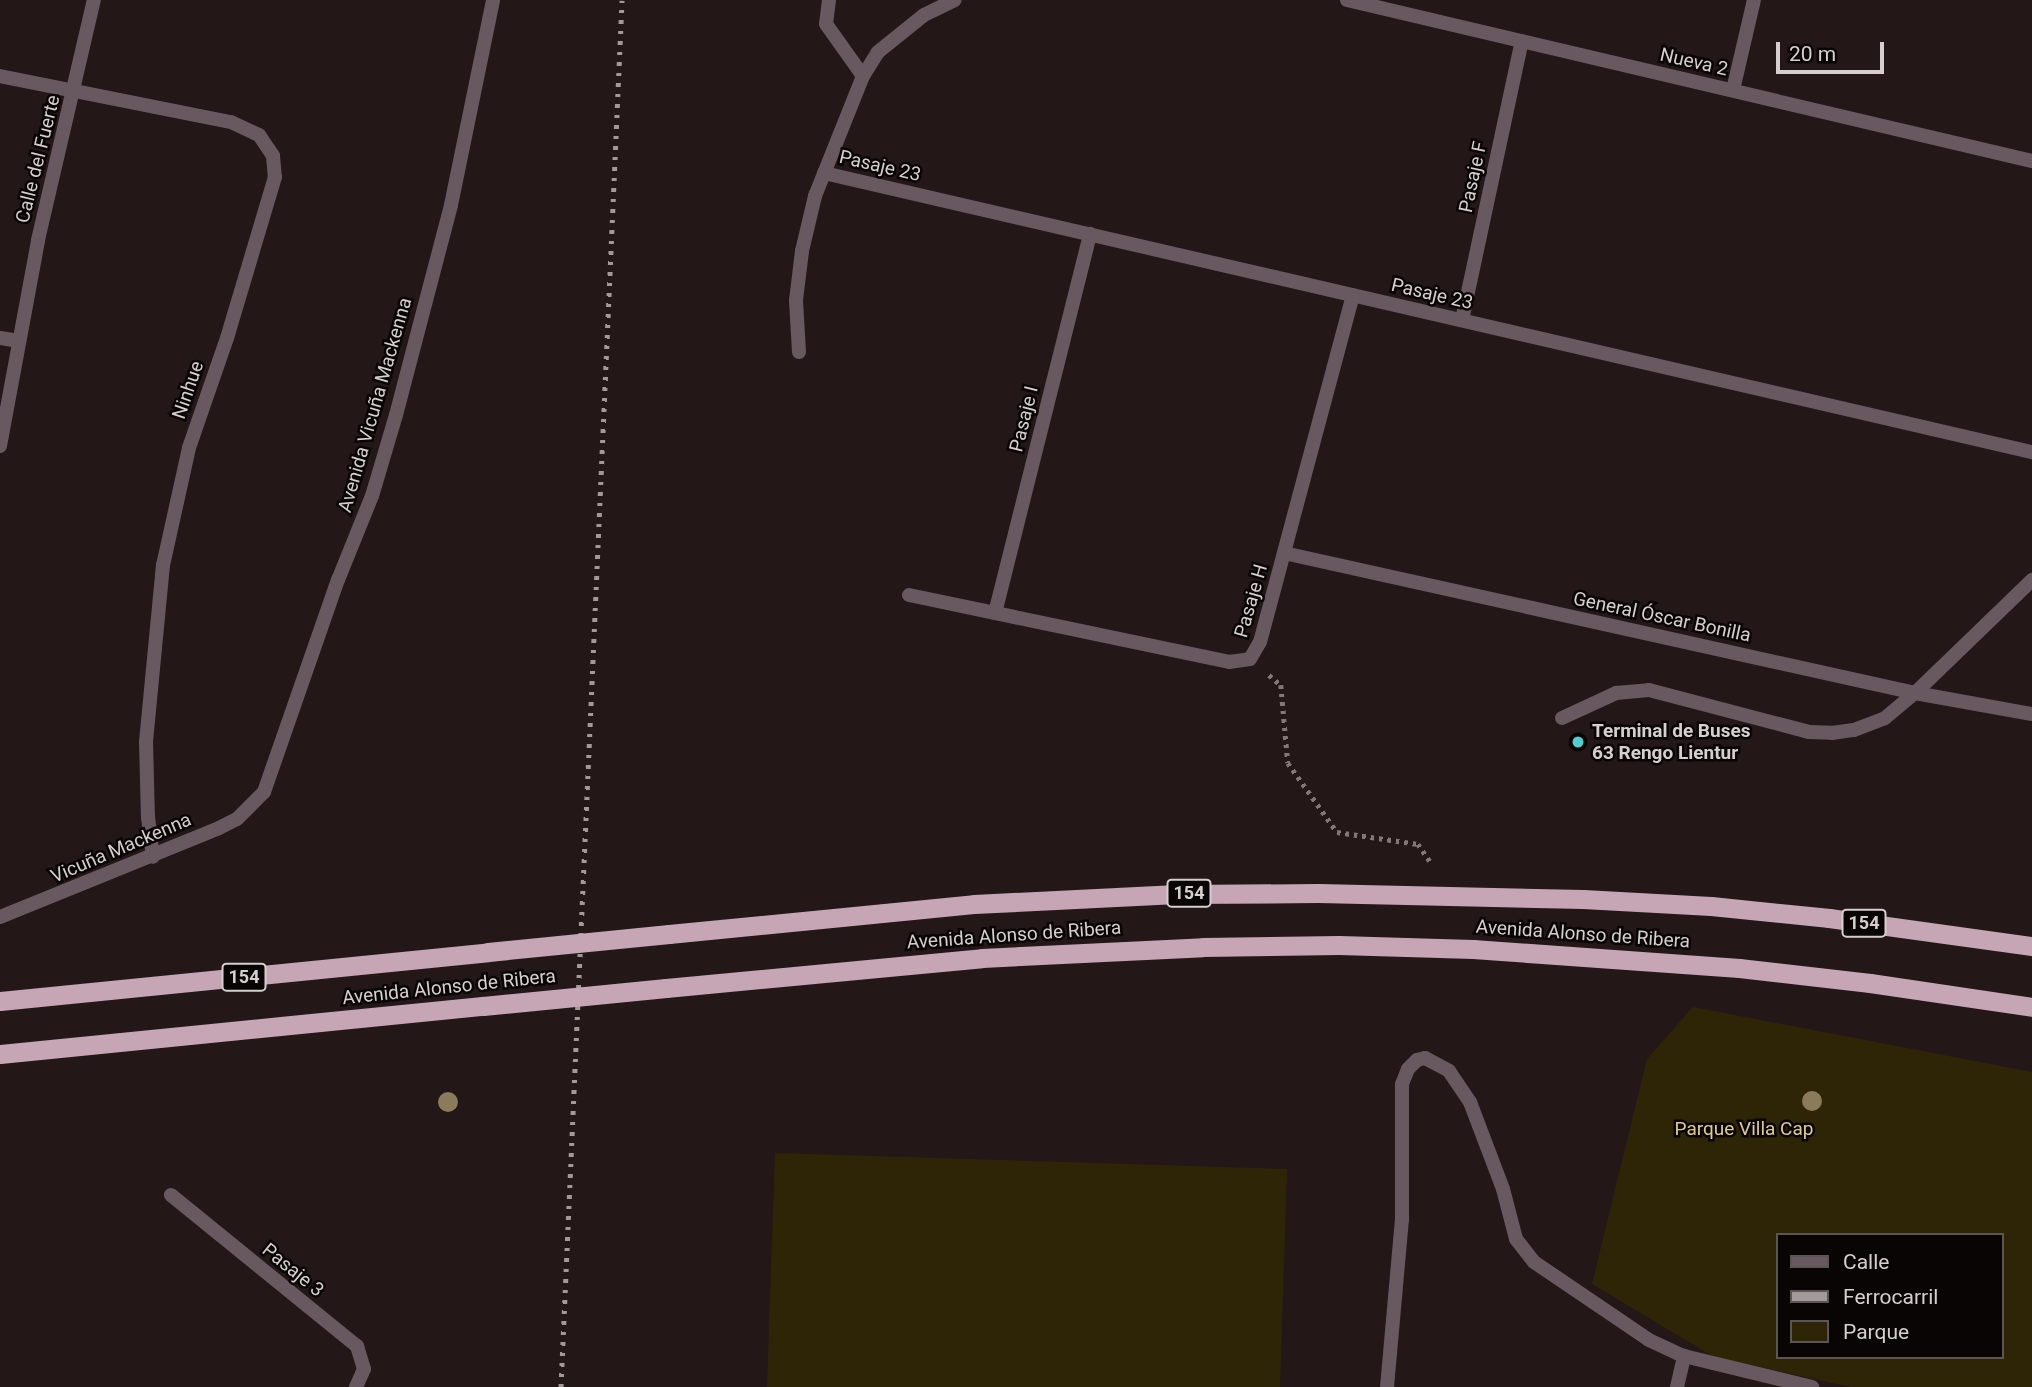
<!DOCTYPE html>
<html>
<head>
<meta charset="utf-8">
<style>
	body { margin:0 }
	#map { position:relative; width:2032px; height:1387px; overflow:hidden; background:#231817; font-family:Roboto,sans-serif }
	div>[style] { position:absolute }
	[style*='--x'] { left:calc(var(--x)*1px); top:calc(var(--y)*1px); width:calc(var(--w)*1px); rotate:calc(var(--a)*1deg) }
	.green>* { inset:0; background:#2e2507 }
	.path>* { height:4.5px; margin-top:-2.25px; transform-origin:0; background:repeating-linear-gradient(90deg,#827878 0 3.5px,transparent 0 8.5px) }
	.service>* { height:14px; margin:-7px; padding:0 7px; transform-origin:7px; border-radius:7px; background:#685960 }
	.minor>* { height:14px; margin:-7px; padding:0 7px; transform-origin:7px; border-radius:7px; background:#685960 }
	.tertiary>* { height:14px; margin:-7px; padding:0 7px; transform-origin:7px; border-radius:7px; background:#685960 }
	.trunk>* { height:19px; margin:-9.5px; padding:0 9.5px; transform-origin:9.5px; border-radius:9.5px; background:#c6a6b5 }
	.rail>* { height:5px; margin-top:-2.5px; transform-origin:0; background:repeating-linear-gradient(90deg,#a29999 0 3.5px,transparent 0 10.5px) }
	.trunk-bridge>* { height:19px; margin:-9.5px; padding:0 9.5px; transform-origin:9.5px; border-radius:9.5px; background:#c6a6b5 }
	.trees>* { width:20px; height:20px; margin:-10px; border-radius:50%; background:#8a7b5b }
	.dots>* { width:19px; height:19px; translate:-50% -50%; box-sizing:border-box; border:4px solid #090505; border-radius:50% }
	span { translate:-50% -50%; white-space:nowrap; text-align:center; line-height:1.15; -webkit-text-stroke:5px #090505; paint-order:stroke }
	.shield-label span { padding:2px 5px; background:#090505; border:2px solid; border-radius:5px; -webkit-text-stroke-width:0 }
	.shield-label { font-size:18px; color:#d7cfcf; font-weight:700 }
	.street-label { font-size:19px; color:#d7cfcf }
	.poi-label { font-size:19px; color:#d7cfcf; font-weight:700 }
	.left { translate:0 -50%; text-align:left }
	.park-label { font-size:19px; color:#dfcc93 }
	.legend { position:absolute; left:1776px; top:1233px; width:228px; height:126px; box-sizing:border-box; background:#090505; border:2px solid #5b5656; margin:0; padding:9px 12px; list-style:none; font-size:21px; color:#d7cfcf }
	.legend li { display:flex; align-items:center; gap:14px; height:35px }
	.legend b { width:35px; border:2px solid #5b5656 }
	.scale { position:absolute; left:1776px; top:42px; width:108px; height:32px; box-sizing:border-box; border:4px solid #d7cfcf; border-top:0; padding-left:9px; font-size:21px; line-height:24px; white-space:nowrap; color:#d7cfcf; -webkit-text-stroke:5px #090505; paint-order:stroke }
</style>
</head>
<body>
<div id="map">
	<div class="green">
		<i style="clip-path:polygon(evenodd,1693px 1007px,2032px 1072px,2032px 1387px,1850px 1387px,1714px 1357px,1592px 1284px,1647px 1059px,1693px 1007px,1778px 1235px,2002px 1235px,2002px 1357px,1778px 1357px,1778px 1235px)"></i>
		<i style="clip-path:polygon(775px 1153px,1287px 1169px,1280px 1387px,767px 1387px)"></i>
	</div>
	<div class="path">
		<i style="--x:1269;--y:675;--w:16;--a:40"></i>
		<i style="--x:1281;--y:685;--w:78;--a:84.9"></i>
		<i style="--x:1288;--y:763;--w:85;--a:54.6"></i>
		<i style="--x:1337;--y:832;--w:82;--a:8.4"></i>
		<i style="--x:1418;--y:844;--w:21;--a:55"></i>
	</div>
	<div class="service">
		<i style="--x:1562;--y:718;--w:60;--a:-24.8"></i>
		<i style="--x:1616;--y:693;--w:33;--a:-5"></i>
		<i style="--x:1649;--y:690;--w:165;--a:14.7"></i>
		<i style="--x:1809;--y:732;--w:23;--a:2"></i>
		<i style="--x:1832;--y:733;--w:22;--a:-8"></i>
		<i style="--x:1854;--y:730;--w:33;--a:-21"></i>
		<i style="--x:1885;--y:718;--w:39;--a:-40"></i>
	</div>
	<div class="minor">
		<i style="--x:829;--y:0;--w:24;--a:97"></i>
		<i style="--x:826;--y:24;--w:64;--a:54.6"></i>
		<i style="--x:1347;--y:0;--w:704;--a:13.23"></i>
		<i style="--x:0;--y:76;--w:236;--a:11.3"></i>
		<i style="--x:231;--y:122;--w:31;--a:25"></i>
		<i style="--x:259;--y:135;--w:25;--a:56"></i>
		<i style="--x:273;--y:156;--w:21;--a:85"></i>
		<i style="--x:275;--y:177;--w:168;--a:106.6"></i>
		<i style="--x:227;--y:338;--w:116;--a:109.1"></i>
		<i style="--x:189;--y:448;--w:120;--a:102.5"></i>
		<i style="--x:163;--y:565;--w:178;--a:95.5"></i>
		<i style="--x:146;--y:742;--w:75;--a:88.5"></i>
		<i style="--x:148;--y:817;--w:40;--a:82.9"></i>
		<i style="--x:1733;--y:90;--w:92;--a:-76.9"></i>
		<i style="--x:824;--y:173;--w:1240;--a:13.01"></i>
		<i style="--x:1462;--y:320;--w:285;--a:-77.9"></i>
		<i style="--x:0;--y:338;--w:19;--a:9"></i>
		<i style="--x:799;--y:352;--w:52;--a:-93.3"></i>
		<i style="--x:796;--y:300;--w:49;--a:-83"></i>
		<i style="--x:802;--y:251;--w:57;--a:-76.7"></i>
		<i style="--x:815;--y:196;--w:129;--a:-68.2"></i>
		<i style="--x:863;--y:76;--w:28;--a:-58"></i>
		<i style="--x:878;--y:52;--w:59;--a:-38.8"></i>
		<i style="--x:924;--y:15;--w:34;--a:-26"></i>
		<i style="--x:0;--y:446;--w:209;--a:-79.5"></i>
		<i style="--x:38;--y:240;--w:246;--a:-76.9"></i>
		<i style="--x:1284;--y:553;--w:646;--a:12.51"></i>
		<i style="--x:1915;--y:693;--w:119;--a:10.2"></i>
		<i style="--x:909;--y:595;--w:327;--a:11.8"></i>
		<i style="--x:1229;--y:662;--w:21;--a:-8"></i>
		<i style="--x:1250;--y:659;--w:20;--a:-60"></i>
		<i style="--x:1260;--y:642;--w:359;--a:-75"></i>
		<i style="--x:995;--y:613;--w:391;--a:-75.9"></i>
		<i style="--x:1915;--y:693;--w:163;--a:-44"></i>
		<i style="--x:171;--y:1195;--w:240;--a:39.1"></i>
		<i style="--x:357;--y:1346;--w:24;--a:73"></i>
		<i style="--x:364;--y:1369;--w:20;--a:114"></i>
		<i style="--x:1387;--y:1387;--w:168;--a:-84.9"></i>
		<i style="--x:1402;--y:1220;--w:136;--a:-90"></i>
		<i style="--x:1402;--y:1084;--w:16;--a:-68"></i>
		<i style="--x:1408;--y:1069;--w:13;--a:-45"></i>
		<i style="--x:1417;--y:1060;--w:8;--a:-14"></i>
		<i style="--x:1425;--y:1058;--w:27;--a:28"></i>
		<i style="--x:1449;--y:1071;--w:37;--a:56"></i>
		<i style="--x:1470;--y:1102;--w:93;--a:69.2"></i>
		<i style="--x:1503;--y:1189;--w:52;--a:75.4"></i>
		<i style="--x:1516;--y:1239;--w:29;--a:52"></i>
		<i style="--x:1534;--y:1262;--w:139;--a:34.1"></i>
		<i style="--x:1649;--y:1340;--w:38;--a:25"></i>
		<i style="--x:1684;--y:1356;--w:132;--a:13.6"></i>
		<i style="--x:1677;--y:1387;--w:32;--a:-77"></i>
	</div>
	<div class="tertiary">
		<i style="--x:0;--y:917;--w:236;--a:-22.1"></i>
		<i style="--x:219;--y:828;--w:20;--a:-27"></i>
		<i style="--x:237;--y:819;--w:38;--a:-45"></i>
		<i style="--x:264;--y:792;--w:225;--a:-70.8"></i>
		<i style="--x:338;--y:580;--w:91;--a:-68"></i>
		<i style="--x:372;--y:496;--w:84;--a:-73.5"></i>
		<i style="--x:396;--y:415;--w:217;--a:-75.3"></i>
		<i style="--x:451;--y:205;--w:209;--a:-78.4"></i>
	</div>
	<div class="trunk">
		<i style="--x:669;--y:934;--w:306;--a:-5.6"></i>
		<i style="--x:974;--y:904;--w:208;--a:-2.8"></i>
		<i style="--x:1182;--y:894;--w:136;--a:-0.4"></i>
		<i style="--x:1318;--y:893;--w:265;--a:1.3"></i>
		<i style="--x:1583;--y:899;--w:128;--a:3.1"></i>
		<i style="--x:1711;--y:906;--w:119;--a:5.8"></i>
		<i style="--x:1829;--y:918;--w:205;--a:7.9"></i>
		<i style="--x:666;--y:988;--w:317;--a:-5.4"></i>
		<i style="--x:982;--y:958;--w:221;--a:-2.8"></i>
		<i style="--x:1203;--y:947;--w:136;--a:-0.8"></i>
		<i style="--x:1339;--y:945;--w:134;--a:1.7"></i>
		<i style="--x:1473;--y:949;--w:267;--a:4.1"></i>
		<i style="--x:1739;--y:968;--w:132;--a:6.5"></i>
		<i style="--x:1870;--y:983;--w:164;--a:8.4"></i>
		<i style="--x:0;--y:1001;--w:490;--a:-5.7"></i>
		<i style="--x:0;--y:1054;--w:485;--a:-5.7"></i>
	</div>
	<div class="rail">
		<i style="--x:561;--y:1387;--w:1388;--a:-87.48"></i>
	</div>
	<div class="trunk-bridge">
		<i style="--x:488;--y:952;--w:182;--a:-5.7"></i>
		<i style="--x:483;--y:1006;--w:184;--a:-5.6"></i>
	</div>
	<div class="trees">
		<i style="left:1812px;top:1101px"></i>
		<i style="left:448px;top:1102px"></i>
	</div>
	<div class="dots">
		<i style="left:1578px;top:742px;background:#52cdcd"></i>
	</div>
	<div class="shield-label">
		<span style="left:1189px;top:893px">154</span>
		<span style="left:1864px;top:923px">154</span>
		<span style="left:244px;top:977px">154</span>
	</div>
	<div class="street-label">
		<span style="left:1694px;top:62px;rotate:13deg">Nueva 2</span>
		<span style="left:38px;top:159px;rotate:-76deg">Calle del Fuerte</span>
		<span style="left:880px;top:166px;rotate:13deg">Pasaje 23</span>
		<span style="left:1473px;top:177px;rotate:-78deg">Pasaje F</span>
		<span style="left:1432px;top:294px;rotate:13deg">Pasaje 23</span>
		<span style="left:188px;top:390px;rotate:-71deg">Ninhue</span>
		<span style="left:375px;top:405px;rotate:-74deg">Avenida Vicuña Mackenna</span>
		<span style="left:1024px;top:419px;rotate:-76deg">Pasaje I</span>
		<span style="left:1251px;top:601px;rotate:-74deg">Pasaje H</span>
		<span style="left:1662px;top:617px;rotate:12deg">General Óscar Bonilla</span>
		<span style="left:121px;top:848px;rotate:-23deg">Vicuña Mackenna</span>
		<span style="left:1583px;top:934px;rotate:4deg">Avenida Alonso de Ribera</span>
		<span style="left:1014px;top:935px;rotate:-4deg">Avenida Alonso de Ribera</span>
		<span style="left:449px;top:987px;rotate:-6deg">Avenida Alonso de Ribera</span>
		<span style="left:293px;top:1270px;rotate:39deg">Pasaje 3</span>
	</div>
	<div class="poi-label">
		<span class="left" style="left:1592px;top:742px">Terminal de Buses<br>63 Rengo Lientur</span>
	</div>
	<div class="park-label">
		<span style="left:1744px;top:1129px">Parque Villa Cap</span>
	</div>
	<ul class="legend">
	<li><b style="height:9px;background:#685960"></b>Calle</li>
	<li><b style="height:9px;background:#a29999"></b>Ferrocarril</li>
	<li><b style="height:19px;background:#2e2507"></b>Parque</li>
	</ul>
	<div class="scale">20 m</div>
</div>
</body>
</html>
